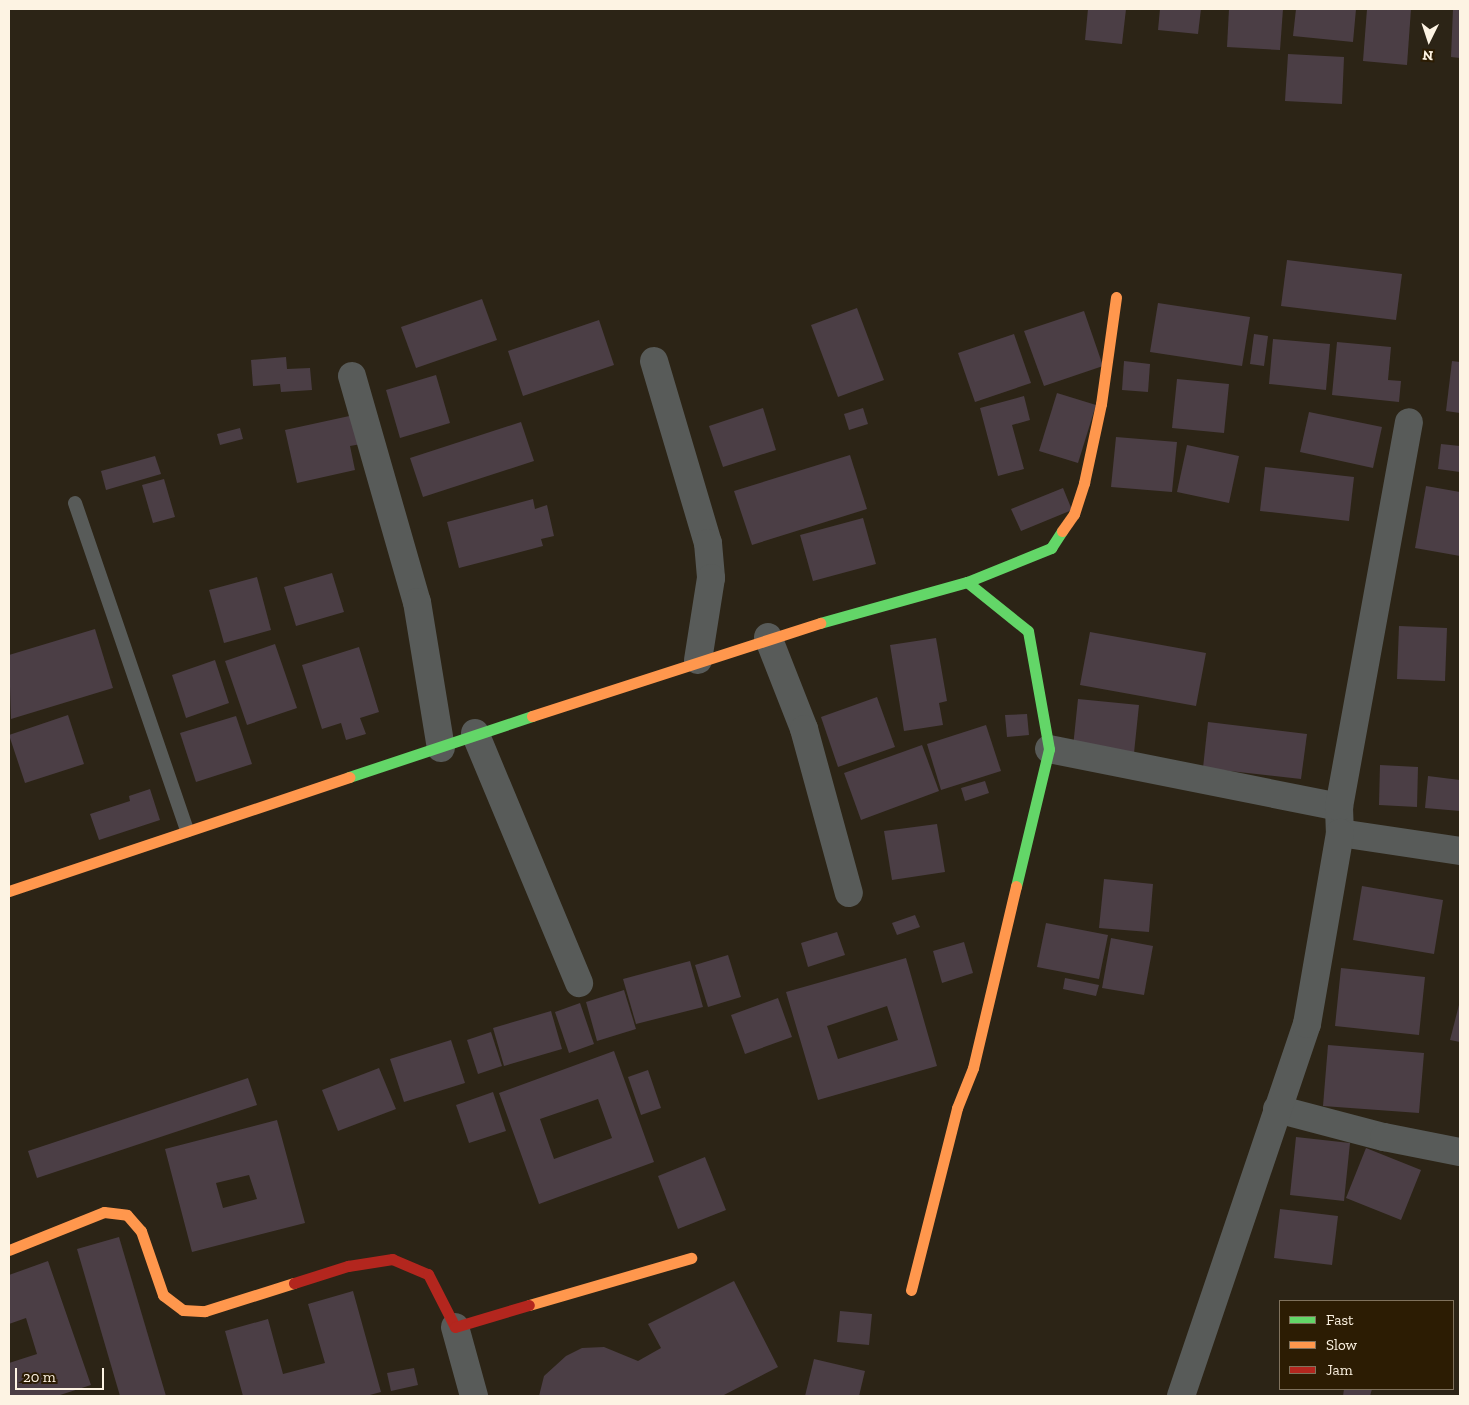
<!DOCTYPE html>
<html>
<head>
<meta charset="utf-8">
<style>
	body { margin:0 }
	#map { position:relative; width:1469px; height:1405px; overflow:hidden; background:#2c2416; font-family:"Zilla Slab",serif }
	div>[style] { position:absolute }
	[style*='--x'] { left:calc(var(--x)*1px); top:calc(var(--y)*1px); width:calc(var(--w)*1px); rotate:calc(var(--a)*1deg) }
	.building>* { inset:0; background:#4b3e45 }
	.lane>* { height:14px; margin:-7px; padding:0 7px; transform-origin:7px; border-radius:7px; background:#585b59 }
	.street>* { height:28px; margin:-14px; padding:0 14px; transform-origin:14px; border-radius:14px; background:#585b59 }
	.fast>* { height:11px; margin:-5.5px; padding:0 5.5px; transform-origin:5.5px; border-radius:5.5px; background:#63d668 }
	.slow>* { height:11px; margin:-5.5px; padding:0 5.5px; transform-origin:5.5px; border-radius:5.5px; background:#ff974d }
	.jam>* { height:11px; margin:-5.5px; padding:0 5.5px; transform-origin:5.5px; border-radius:5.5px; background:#b3261e }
	span { translate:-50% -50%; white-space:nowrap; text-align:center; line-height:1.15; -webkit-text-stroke:4px #2c1c03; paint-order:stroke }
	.frame { position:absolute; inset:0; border:10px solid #fdf3e3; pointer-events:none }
	.legend { position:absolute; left:1279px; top:1300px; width:175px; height:90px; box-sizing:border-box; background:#2c1c03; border:1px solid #80725d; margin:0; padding:6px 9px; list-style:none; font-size:15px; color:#fdf3e3 }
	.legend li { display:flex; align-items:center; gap:10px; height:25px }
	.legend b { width:25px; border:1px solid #80725d }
	.north { position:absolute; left:1404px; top:15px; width:50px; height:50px; -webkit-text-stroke:4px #2c1c03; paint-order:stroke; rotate:184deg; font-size:14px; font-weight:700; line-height:20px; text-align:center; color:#fdf3e3 }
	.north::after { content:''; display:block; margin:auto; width:18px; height:22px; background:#fdf3e3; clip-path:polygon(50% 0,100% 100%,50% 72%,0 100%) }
	.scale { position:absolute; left:15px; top:1368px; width:89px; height:22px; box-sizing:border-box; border:2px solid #fdf3e3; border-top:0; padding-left:6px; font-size:15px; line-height:18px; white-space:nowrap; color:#fdf3e3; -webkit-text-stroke:4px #2c1c03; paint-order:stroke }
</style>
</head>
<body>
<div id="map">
	<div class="building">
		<i style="clip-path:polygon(1088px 9px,1126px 9px,1122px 44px,1085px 40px)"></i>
		<i style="clip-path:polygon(1160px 9px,1201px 9px,1198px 34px,1158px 30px)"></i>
		<i style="clip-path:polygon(1229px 9px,1283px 9px,1280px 50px,1227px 47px)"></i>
		<i style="clip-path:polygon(1296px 9px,1356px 9px,1353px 42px,1293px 36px)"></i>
		<i style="clip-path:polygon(1367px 9px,1411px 9px,1407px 65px,1363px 61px)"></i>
		<i style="clip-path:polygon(1453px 9px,1460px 9px,1460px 58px,1451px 57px)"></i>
		<i style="clip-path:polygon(1288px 54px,1344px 57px,1342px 104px,1285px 101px)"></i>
		<i style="clip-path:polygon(1287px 260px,1402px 274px,1396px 320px,1281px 306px)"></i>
		<i style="clip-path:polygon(482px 299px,497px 340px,416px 368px,401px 327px)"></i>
		<i style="clip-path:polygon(1158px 303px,1250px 317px,1242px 366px,1150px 352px)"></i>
		<i style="clip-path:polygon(857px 308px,884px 380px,838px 397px,811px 325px)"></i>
		<i style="clip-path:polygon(1084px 311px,1103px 366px,1044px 386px,1024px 331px)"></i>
		<i style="clip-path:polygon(599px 320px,614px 365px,523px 396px,508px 351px)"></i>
		<i style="clip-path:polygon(1014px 334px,1031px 383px,975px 402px,958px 353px)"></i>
		<i style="clip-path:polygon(1254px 334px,1268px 336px,1264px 366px,1250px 364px)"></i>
		<i style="clip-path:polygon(1273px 339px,1330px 344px,1326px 390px,1269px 384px)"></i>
		<i style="clip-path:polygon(1337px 342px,1391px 347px,1388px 380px,1401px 381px,1399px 402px,1332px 395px)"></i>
		<i style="clip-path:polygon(286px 357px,287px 369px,310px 368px,312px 390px,281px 392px,280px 384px,253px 386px,251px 360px)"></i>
		<i style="clip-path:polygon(1124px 361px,1150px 364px,1148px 392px,1122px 390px)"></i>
		<i style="clip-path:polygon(1452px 361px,1460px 362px,1460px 413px,1446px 411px)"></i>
		<i style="clip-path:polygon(436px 375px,450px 423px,400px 438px,386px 390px)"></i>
		<i style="clip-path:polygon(1177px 379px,1229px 384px,1224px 433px,1172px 428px)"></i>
		<i style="clip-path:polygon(1057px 393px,1096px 405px,1078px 463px,1039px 451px)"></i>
		<i style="clip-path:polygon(1024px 396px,1030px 420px,1012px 425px,1024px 469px,998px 476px,980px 408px)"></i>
		<i style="clip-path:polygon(763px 408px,776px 450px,723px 467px,709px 426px)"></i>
		<i style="clip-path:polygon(863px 408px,868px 424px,849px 430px,844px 414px)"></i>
		<i style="clip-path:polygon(1309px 412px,1382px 427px,1373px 468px,1300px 452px)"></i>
		<i style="clip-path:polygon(354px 415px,361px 444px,350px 446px,355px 470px,297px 483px,285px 430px)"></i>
		<i style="clip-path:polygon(521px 422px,534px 461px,423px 497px,410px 458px)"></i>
		<i style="clip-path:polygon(240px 428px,243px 439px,220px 445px,217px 434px)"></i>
		<i style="clip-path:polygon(1116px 437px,1177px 442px,1172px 492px,1111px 487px)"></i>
		<i style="clip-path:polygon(1441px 444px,1460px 446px,1460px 472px,1438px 469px)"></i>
		<i style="clip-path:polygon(1187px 445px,1239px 456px,1229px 503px,1177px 492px)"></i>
		<i style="clip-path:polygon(850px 455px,867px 509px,752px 545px,734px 491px)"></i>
		<i style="clip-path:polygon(155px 456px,161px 474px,106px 490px,101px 471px)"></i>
		<i style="clip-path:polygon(1265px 467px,1354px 477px,1349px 521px,1260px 511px)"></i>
		<i style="clip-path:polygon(164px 479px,175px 517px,153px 523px,142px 485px)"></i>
		<i style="clip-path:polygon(1426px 486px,1460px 492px,1460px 556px,1415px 548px)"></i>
		<i style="clip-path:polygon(1063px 488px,1072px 510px,1021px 531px,1011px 509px)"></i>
		<i style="clip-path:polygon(533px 499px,535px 509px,547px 505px,554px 536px,541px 539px,543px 546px,459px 568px,447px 522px)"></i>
		<i style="clip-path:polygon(863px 518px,876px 564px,813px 581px,800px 535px)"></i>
		<i style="clip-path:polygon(332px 573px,344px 612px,296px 626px,284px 587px)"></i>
		<i style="clip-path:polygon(257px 577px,271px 630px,224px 643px,209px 590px)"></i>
		<i style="clip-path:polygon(1399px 626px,1447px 628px,1445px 681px,1397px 679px)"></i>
		<i style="clip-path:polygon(95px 629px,113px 688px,11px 719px,9px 655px)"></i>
		<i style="clip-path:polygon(1090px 632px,1206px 653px,1196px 706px,1080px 685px)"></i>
		<i style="clip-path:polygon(936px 638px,947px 701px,939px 703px,943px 725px,904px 731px,890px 645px)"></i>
		<i style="clip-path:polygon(275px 644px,297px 708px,247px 725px,225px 661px)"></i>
		<i style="clip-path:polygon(359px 647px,379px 712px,360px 718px,366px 734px,346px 740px,341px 723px,322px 729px,302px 665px)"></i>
		<i style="clip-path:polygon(215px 660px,229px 703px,186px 718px,172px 675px)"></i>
		<i style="clip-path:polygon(877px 697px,895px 747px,838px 767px,821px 717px)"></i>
		<i style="clip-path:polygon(1078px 699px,1139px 705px,1134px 753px,1073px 747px)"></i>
		<i style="clip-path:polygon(1027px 714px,1029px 735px,1007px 737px,1005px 715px)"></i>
		<i style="clip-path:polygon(68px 715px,84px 764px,25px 783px,9px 735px)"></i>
		<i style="clip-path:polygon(236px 716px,252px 764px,196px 782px,180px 733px)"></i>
		<i style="clip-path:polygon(1208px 722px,1307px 734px,1301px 779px,1203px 768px)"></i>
		<i style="clip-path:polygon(986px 725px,1001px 771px,941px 790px,927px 744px)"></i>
		<i style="clip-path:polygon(922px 745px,939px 791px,861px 820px,844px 773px)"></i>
		<i style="clip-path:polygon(1380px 765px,1418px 767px,1417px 807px,1379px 805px)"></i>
		<i style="clip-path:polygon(1428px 776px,1460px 780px,1460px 811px,1425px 808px)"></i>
		<i style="clip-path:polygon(985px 781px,989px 793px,965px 801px,961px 788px)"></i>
		<i style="clip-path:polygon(150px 789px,160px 820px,99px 840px,90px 814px,130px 801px,129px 796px)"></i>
		<i style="clip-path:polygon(937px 824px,945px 872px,892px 880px,884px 831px)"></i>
		<i style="clip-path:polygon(1104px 879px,1153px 884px,1149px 932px,1099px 928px)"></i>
		<i style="clip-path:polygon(1362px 886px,1443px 900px,1434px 954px,1353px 940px)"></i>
		<i style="clip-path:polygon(915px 915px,920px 927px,897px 935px,892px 923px)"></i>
		<i style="clip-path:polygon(1046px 923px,1108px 935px,1099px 979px,1037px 967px)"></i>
		<i style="clip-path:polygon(837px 932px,845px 955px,808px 967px,801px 943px)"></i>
		<i style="clip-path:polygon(1111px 938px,1153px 946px,1144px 995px,1102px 988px)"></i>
		<i style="clip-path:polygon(964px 942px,973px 973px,942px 983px,933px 951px)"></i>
		<i style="clip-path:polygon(728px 955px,741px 997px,708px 1007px,695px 965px)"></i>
		<i style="clip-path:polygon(evenodd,906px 958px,937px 1066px,818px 1100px,786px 992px,906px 958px,887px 1006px,898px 1040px,838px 1059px,827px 1026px,887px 1006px)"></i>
		<i style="clip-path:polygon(690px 961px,703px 1007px,636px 1024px,623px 979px)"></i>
		<i style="clip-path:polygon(1341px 968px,1425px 977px,1419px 1035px,1335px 1026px)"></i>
		<i style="clip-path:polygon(1065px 978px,1099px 985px,1096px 996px,1063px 989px)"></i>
		<i style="clip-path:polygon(624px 990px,636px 1029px,597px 1041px,586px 1002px)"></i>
		<i style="clip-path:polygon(778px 998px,792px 1037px,745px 1054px,731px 1015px)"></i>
		<i style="clip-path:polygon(1460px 1001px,1460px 1042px,1450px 1040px)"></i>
		<i style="clip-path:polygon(580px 1003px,594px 1044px,569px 1053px,555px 1012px)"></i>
		<i style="clip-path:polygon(551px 1011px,562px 1049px,504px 1066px,493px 1028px)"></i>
		<i style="clip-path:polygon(491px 1032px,502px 1066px,478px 1074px,467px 1040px)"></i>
		<i style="clip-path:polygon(451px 1040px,465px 1083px,404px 1102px,390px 1059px)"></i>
		<i style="clip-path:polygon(1328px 1045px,1424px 1053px,1419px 1113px,1323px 1106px)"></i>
		<i style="clip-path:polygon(evenodd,614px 1051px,654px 1162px,539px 1204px,499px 1093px,614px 1051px,598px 1099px,612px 1138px,554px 1159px,540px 1119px,598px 1099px)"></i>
		<i style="clip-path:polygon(379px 1068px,396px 1109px,338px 1131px,322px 1090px)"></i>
		<i style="clip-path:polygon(648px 1070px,661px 1108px,641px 1115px,628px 1077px)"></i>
		<i style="clip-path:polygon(248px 1078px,257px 1105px,37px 1178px,28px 1151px)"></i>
		<i style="clip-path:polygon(493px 1092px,506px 1131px,469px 1143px,456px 1105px)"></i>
		<i style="clip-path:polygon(evenodd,277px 1120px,305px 1223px,192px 1252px,165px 1149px,277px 1120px,249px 1175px,257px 1199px,223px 1208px,216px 1183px,249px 1175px)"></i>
		<i style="clip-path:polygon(1296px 1137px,1350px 1143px,1344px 1201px,1290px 1195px)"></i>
		<i style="clip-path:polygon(1366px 1148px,1421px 1170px,1401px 1220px,1346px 1198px)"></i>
		<i style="clip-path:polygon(705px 1157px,726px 1210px,678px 1229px,658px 1176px)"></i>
		<i style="clip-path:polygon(1280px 1209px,1338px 1216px,1332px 1265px,1274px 1258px)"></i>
		<i style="clip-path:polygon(119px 1237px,166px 1396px,120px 1396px,77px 1249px)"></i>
		<i style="clip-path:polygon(48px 1261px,91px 1385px,57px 1396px,9px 1396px,9px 1363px,37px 1354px,26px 1318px,9px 1324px,9px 1275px)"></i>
		<i style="clip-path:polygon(734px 1281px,778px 1367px,722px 1396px,539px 1396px,544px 1376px,566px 1356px,582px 1348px,604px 1347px,638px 1361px,661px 1348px,648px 1324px)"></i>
		<i style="clip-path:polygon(353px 1291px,381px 1392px,366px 1396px,243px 1396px,225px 1331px,268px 1319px,283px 1374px,325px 1363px,308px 1304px)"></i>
		<i style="clip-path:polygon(840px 1311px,872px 1314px,869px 1345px,837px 1342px)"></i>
		<i style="clip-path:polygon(814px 1359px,865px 1371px,859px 1396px,805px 1396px)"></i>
		<i style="clip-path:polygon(414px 1368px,418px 1385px,391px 1391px,387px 1373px)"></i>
		<i style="clip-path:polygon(1344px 1389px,1372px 1389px,1370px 1396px,1343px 1396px)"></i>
	</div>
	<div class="lane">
		<i style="--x:75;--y:503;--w:346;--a:71.1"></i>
	</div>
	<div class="street">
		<i style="--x:654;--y:361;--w:190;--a:73.5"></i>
		<i style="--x:708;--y:543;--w:35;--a:85"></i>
		<i style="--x:711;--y:578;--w:83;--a:99"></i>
		<i style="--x:352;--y:376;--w:235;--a:74"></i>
		<i style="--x:417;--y:602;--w:148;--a:80.7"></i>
		<i style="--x:768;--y:637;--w:99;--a:68.6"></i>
		<i style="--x:804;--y:729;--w:170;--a:74.7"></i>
		<i style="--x:475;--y:733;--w:271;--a:67.4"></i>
		<i style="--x:1049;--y:749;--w:296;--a:11.3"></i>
		<i style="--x:1339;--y:807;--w:26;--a:88"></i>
		<i style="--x:1340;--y:833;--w:121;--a:8.5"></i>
		<i style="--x:1339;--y:807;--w:391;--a:-79.7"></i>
		<i style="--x:1277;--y:1109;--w:111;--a:14.7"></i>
		<i style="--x:1384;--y:1137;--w:77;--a:11.2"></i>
		<i style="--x:455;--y:1327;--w:72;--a:74.6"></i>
		<i style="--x:1181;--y:1396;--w:393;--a:-71.3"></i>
		<i style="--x:1307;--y:1024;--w:194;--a:-80.2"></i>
	</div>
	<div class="fast">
		<i style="--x:967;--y:582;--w:78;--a:38.8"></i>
		<i style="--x:1028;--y:631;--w:120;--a:79.9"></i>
		<i style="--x:1049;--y:749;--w:141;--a:103.5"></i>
		<i style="--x:820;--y:623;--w:153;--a:-15.6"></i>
		<i style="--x:967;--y:582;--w:91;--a:-22"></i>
		<i style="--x:1051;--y:548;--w:20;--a:-57"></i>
		<i style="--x:349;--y:777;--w:193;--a:-18.4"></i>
	</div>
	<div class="slow">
		<i style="--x:1062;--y:531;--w:21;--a:-55"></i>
		<i style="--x:1074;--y:514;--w:33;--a:-72"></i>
		<i style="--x:1084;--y:483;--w:81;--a:-77.9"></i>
		<i style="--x:1101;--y:404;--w:108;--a:-82"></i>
		<i style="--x:532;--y:716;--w:303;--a:-17.9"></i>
		<i style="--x:9;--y:891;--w:359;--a:-18.5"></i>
		<i style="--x:9;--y:1250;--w:102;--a:-21.8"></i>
		<i style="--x:104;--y:1212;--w:23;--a:7"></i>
		<i style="--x:127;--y:1215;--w:21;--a:49"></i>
		<i style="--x:141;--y:1231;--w:68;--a:71"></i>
		<i style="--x:163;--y:1295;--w:25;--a:37"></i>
		<i style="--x:183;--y:1310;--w:22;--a:3"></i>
		<i style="--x:205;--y:1311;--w:93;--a:-17.5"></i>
		<i style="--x:911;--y:1290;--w:188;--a:-75.8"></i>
		<i style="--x:957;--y:1108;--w:43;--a:-68.2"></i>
		<i style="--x:973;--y:1068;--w:187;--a:-76.7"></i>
		<i style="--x:529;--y:1305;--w:169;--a:-16.2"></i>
	</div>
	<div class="jam">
		<i style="--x:294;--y:1283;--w:57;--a:-17.5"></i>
		<i style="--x:348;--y:1266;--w:45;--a:-9"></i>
		<i style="--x:392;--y:1259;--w:39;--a:23"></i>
		<i style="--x:428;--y:1274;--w:59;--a:63"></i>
		<i style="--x:455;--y:1327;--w:77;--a:-16.6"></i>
	</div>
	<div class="frame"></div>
	<ul class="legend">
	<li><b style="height:6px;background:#63d668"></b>Fast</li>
	<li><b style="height:6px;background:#ff974d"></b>Slow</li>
	<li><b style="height:6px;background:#b3261e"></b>Jam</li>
	</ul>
	<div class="north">N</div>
	<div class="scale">20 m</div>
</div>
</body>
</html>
